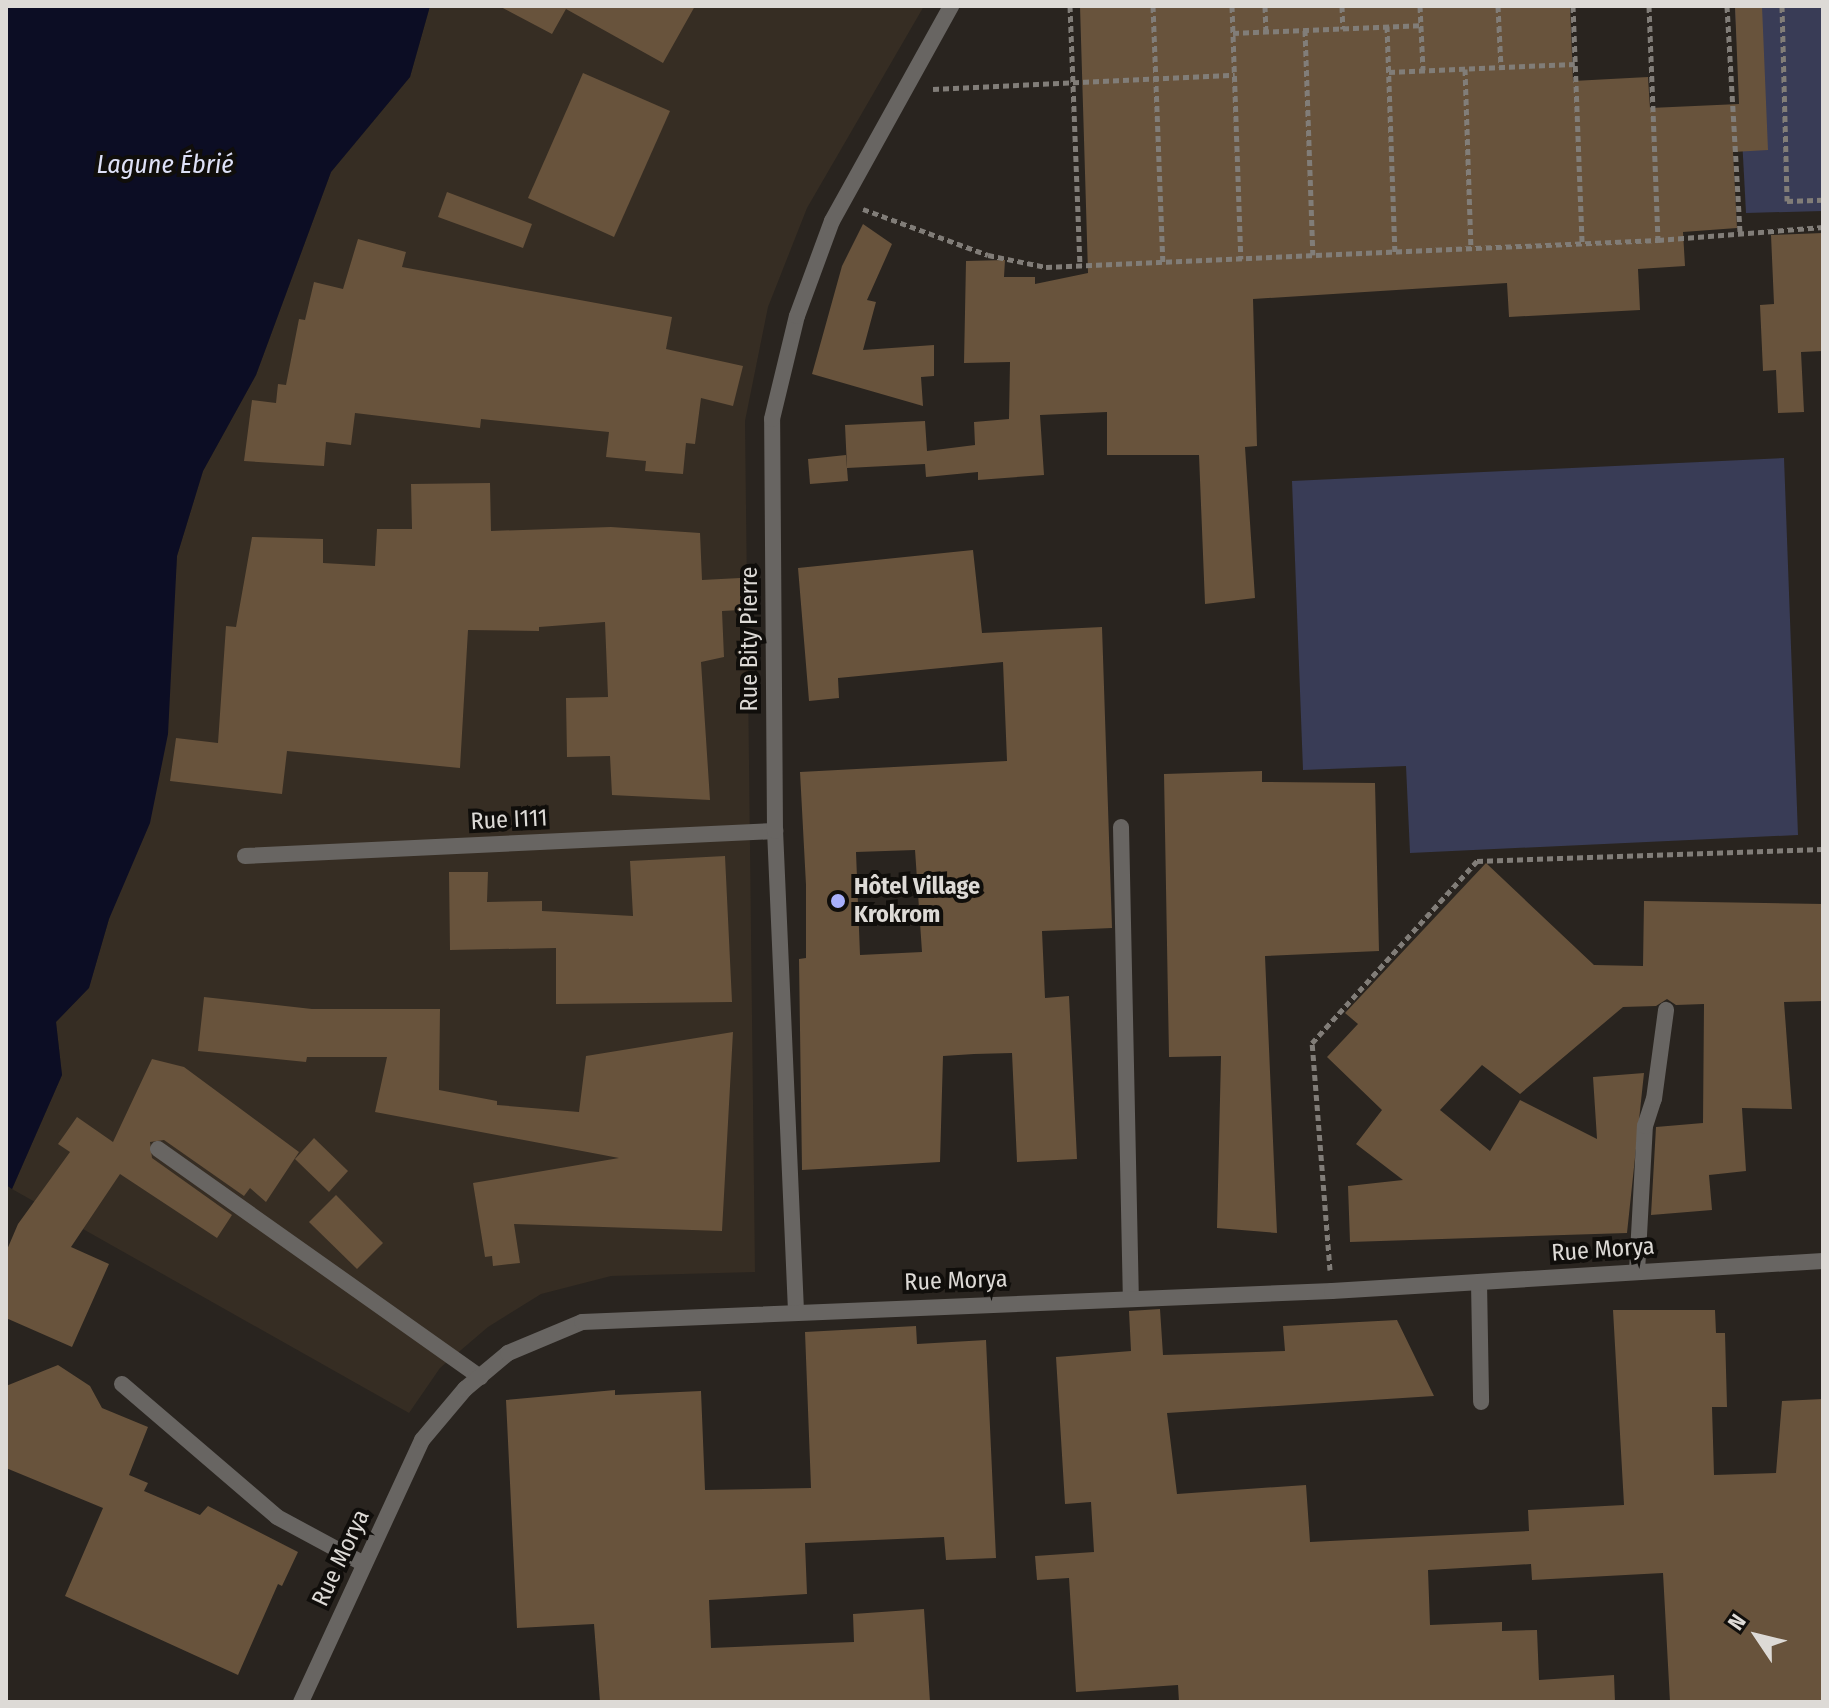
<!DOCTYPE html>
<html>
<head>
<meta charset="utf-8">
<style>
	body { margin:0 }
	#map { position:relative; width:1829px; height:1708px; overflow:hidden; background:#29241f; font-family:"Fira Sans Condensed",sans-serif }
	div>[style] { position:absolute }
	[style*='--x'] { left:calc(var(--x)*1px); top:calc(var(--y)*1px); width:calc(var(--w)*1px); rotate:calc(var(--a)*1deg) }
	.built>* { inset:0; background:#362d23 }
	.green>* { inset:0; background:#393c56 }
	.water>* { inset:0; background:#0c0d24 }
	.building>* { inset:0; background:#68533c }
	.path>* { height:5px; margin-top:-2.5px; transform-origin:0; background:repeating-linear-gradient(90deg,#817d78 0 6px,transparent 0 10px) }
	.service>* { height:16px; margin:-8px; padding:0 8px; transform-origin:8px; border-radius:8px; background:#686562 }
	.minor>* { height:16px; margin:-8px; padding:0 8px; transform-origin:8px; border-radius:8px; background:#686562 }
	.dots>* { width:22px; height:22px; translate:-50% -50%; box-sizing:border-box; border:4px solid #100e0b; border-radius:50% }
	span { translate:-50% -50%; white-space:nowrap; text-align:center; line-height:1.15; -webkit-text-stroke:8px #100e0b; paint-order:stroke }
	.street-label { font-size:24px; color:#dddad6 }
	.poi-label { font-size:24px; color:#dddad6; font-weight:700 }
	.left { translate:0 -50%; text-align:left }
	.water-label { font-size:26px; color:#dee1f7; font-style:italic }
	.frame { position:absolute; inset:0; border:8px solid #dddad6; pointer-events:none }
	.north { position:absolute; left:1717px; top:1596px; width:80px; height:80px; -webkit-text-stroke:6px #100e0b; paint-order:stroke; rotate:305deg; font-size:22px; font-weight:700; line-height:32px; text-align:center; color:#dddad6 }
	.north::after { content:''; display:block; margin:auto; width:28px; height:36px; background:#dddad6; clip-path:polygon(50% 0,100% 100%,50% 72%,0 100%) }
</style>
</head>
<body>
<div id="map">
	<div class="built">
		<i style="clip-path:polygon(430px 6px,924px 6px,807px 208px,768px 307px,745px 421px,755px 1272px,611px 1276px,541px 1294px,488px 1327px,440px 1368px,409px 1413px,12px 1189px,62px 1075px,56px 1022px,89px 987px,109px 919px,171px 635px,177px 556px,203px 471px,256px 375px,331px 172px,410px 77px)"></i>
	</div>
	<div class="green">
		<i style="clip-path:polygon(1735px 6px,1823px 6px,1823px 211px,1746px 213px)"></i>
		<i style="clip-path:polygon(1784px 458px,1798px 835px,1410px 853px,1406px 766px,1303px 770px,1292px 481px)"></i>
	</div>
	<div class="water">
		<i style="clip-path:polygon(6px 6px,430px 6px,410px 77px,331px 172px,256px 375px,203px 471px,177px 556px,168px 734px,150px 823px,109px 919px,89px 988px,56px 1022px,62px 1075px,12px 1189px,6px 1185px)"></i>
	</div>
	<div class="building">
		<i style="clip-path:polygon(499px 6px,695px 6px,663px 63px,566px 9px,552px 34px)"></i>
		<i style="clip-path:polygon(1080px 6px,1570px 6px,1573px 81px,1648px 77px,1650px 108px,1739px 104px,1735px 6px,1762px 6px,1768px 150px,1733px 152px,1737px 228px,1683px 232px,1685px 266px,1638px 269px,1640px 310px,1509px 317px,1507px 283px,1253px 299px,1257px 446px,1245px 447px,1255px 598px,1205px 604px,1199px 455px,1107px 455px,1107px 412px,1040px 415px,1044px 475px,978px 480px,978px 472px,926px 477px,925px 464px,847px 468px,845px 425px,925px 421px,927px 451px,975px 445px,974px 422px,1009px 419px,1010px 362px,964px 363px,966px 261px,1005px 260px,1004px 277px,1035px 277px,1035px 284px,1088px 273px)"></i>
		<i style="clip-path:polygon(583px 73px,670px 111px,614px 237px,528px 198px)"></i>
		<i style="clip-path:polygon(447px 192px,532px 224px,523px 248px,438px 217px)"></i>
		<i style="clip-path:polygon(863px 224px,892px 244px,867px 300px,876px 302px,863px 350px,934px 345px,934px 376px,921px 377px,923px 406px,812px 374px,842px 266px)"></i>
		<i style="clip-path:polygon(1823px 233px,1823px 351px,1801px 352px,1804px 412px,1778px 413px,1776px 370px,1763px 371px,1760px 305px,1774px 304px,1771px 235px)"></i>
		<i style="clip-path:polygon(358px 239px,406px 252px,402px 267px,672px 317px,666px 349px,743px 366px,733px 406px,701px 398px,695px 444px,686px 443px,683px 474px,645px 471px,646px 461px,606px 457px,609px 432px,481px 419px,480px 428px,355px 413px,351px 445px,326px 442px,324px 466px,244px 461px,252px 400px,276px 403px,278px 384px,286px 385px,299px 319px,305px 320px,314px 282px,343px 289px)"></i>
		<i style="clip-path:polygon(846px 455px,848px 481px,810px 484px,808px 459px)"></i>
		<i style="clip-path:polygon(490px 483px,491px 531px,611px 527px,700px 533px,702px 580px,740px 578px,741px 610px,722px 611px,724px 657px,701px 662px,710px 800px,612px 795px,610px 756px,567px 757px,566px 698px,608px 697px,605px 622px,539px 627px,539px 631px,468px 630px,460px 768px,287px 751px,282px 794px,170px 781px,176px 738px,218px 743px,226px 626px,236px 627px,252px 537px,323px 539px,323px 563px,375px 566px,377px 529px,412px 529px,411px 484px)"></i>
		<i style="clip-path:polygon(evenodd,973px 550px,982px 633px,1102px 627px,1112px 928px,1042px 931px,1045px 998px,1069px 996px,1077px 1159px,1017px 1162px,1012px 1053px,974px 1054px,943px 1056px,940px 1162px,802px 1170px,799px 959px,806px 958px,806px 885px,800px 772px,1007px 761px,1003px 662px,838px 678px,839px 698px,809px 701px,798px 568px,973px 550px,915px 850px,922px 952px,860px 955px,856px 852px,915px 850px)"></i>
		<i style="clip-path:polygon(1262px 771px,1262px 782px,1375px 783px,1379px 951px,1265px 956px,1277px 1233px,1217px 1228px,1221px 1056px,1169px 1057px,1164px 774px)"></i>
		<i style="clip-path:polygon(725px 856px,732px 1002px,556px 1004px,556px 948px,450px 950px,449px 872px,488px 872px,487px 902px,542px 901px,542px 911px,633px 916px,630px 861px)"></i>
		<i style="clip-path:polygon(1486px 863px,1594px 965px,1643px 966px,1644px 901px,1823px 904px,1823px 1001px,1784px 1002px,1792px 1109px,1742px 1108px,1746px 1171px,1709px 1175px,1712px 1210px,1651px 1215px,1656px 1127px,1703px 1123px,1704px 1004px,1676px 1005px,1667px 999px,1656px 1006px,1623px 1007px,1520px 1094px,1482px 1065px,1440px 1110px,1490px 1151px,1520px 1100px,1597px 1139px,1593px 1077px,1644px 1073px,1627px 1233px,1350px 1242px,1348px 1186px,1403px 1180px,1356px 1144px,1382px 1110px,1327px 1057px,1358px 1024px,1345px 1013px)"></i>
		<i style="clip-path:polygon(204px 997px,312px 1009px,440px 1009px,439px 1090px,497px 1101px,497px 1105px,579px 1112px,586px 1056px,733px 1032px,722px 1231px,514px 1224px,520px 1263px,493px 1266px,492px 1256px,485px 1257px,473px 1183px,619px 1158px,375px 1112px,387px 1057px,307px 1057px,306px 1062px,198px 1051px)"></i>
		<i style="clip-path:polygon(152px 1059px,184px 1067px,299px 1152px,266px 1202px,250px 1188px,244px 1196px,164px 1140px,150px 1142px,152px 1158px,232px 1215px,217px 1238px,120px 1174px,71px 1247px,109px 1264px,72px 1347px,6px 1318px,6px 1252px,18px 1224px,70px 1152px,58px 1144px,77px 1117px,113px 1142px)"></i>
		<i style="clip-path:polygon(314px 1138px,348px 1171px,329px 1192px,295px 1159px)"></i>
		<i style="clip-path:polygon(336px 1195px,383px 1243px,357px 1269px,309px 1222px)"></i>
		<i style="clip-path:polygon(1160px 1309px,1163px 1355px,1285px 1351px,1283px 1326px,1397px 1320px,1434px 1396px,1167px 1413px,1177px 1494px,1306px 1485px,1310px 1542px,1529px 1531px,1528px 1510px,1624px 1505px,1613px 1310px,1715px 1310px,1716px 1333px,1725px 1333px,1727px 1407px,1712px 1407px,1714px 1475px,1776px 1473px,1782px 1401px,1823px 1399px,1823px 1702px,1670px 1702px,1663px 1573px,1532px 1580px,1531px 1564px,1428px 1570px,1430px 1625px,1502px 1622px,1502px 1631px,1537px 1630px,1539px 1680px,1614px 1675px,1615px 1702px,1179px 1702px,1178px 1685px,1076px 1692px,1069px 1578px,1037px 1580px,1035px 1556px,1094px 1552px,1091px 1502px,1065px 1504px,1056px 1357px,1131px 1351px,1129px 1311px)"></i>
		<i style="clip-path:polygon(916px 1326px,917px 1344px,986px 1340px,996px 1558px,946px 1560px,944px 1537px,805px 1543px,807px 1594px,709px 1600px,711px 1648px,854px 1642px,853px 1614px,924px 1609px,930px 1702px,600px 1702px,594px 1624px,517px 1628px,506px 1400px,615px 1390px,615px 1395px,701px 1391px,705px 1490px,811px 1488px,805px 1332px)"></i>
		<i style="clip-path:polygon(58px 1365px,90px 1386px,102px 1408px,148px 1427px,129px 1475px,148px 1483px,144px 1491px,200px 1515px,208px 1506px,298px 1552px,282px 1586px,278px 1584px,238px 1675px,65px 1596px,103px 1508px,6px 1468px,6px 1386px)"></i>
	</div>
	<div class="path">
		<i style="--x:1070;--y:6;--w:260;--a:87.8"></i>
		<i style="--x:1153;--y:6;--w:256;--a:87.8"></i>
		<i style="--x:1232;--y:6;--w:253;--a:88"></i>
		<i style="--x:1265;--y:6;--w:26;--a:88"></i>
		<i style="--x:1342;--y:6;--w:23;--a:88"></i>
		<i style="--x:1420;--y:6;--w:64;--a:87.3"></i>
		<i style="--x:1498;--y:6;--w:61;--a:87.2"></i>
		<i style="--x:1573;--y:6;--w:238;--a:87.8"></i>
		<i style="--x:1649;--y:6;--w:234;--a:87.8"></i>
		<i style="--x:1727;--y:6;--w:227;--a:86.7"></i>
		<i style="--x:1782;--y:6;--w:195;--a:88.5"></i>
		<i style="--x:1787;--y:201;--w:36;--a:-2"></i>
		<i style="--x:1387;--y:26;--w:226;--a:88"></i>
		<i style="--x:1305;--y:30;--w:225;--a:88"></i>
		<i style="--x:1233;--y:33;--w:187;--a:-2.4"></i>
		<i style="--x:1465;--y:69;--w:179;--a:88.1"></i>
		<i style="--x:1389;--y:72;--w:186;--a:-2.5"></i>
		<i style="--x:933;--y:89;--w:302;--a:-2.7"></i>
		<i style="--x:863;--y:209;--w:133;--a:20.2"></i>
		<i style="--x:988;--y:255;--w:59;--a:11.7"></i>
		<i style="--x:1046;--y:267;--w:613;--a:-2.53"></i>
		<i style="--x:1658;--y:240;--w:166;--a:-4.5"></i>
		<i style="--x:1330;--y:1270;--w:228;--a:-94.5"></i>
		<i style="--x:1312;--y:1043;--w:246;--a:-47.8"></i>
		<i style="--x:1477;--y:861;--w:346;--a:-2"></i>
	</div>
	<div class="service">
		<i style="--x:1121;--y:827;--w:472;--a:88.8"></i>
		<i style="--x:158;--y:1149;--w:395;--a:35.3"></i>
		<i style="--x:1637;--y:1272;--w:146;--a:-86.9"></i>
		<i style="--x:1645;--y:1126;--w:28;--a:-72"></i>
		<i style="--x:1654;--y:1099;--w:90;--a:-82.3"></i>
		<i style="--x:1479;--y:1282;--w:120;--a:89"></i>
		<i style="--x:122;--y:1384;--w:204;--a:40.6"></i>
		<i style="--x:277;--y:1517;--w:99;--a:28.4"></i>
	</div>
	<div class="minor">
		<i style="--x:245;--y:856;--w:531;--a:-2.7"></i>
		<i style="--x:796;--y:1311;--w:480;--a:-92.5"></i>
		<i style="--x:775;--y:831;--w:412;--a:-90.4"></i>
		<i style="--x:772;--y:419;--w:106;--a:-76.4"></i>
		<i style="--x:797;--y:316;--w:101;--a:-69.8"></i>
		<i style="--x:832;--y:221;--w:246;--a:-61"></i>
		<i style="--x:301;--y:1702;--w:289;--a:-65.2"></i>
		<i style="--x:422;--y:1440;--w:67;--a:-49.9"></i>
		<i style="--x:465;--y:1389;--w:56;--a:-39.9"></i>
		<i style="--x:508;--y:1353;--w:80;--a:-22.7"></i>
		<i style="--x:582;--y:1322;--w:751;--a:-2.37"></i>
		<i style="--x:1332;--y:1291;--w:492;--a:-3.5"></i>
	</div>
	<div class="dots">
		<i style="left:838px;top:901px;background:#a8b0fc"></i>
	</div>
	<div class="street-label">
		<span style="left:750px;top:639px;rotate:-90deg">Rue Bity Pierre</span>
		<span style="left:509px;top:820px;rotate:-3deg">Rue I111</span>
		<span style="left:1603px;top:1250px;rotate:-4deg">Rue Morya</span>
		<span style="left:956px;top:1281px;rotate:-2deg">Rue Morya</span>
		<span style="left:341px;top:1558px;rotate:-65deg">Rue Morya</span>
	</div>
	<div class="poi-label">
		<span class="left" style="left:854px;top:901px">Hôtel Village<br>Krokrom</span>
	</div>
	<div class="water-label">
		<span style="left:165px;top:165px">Lagune Ébrié</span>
	</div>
	<div class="frame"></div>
	<div class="north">N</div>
</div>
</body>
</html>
